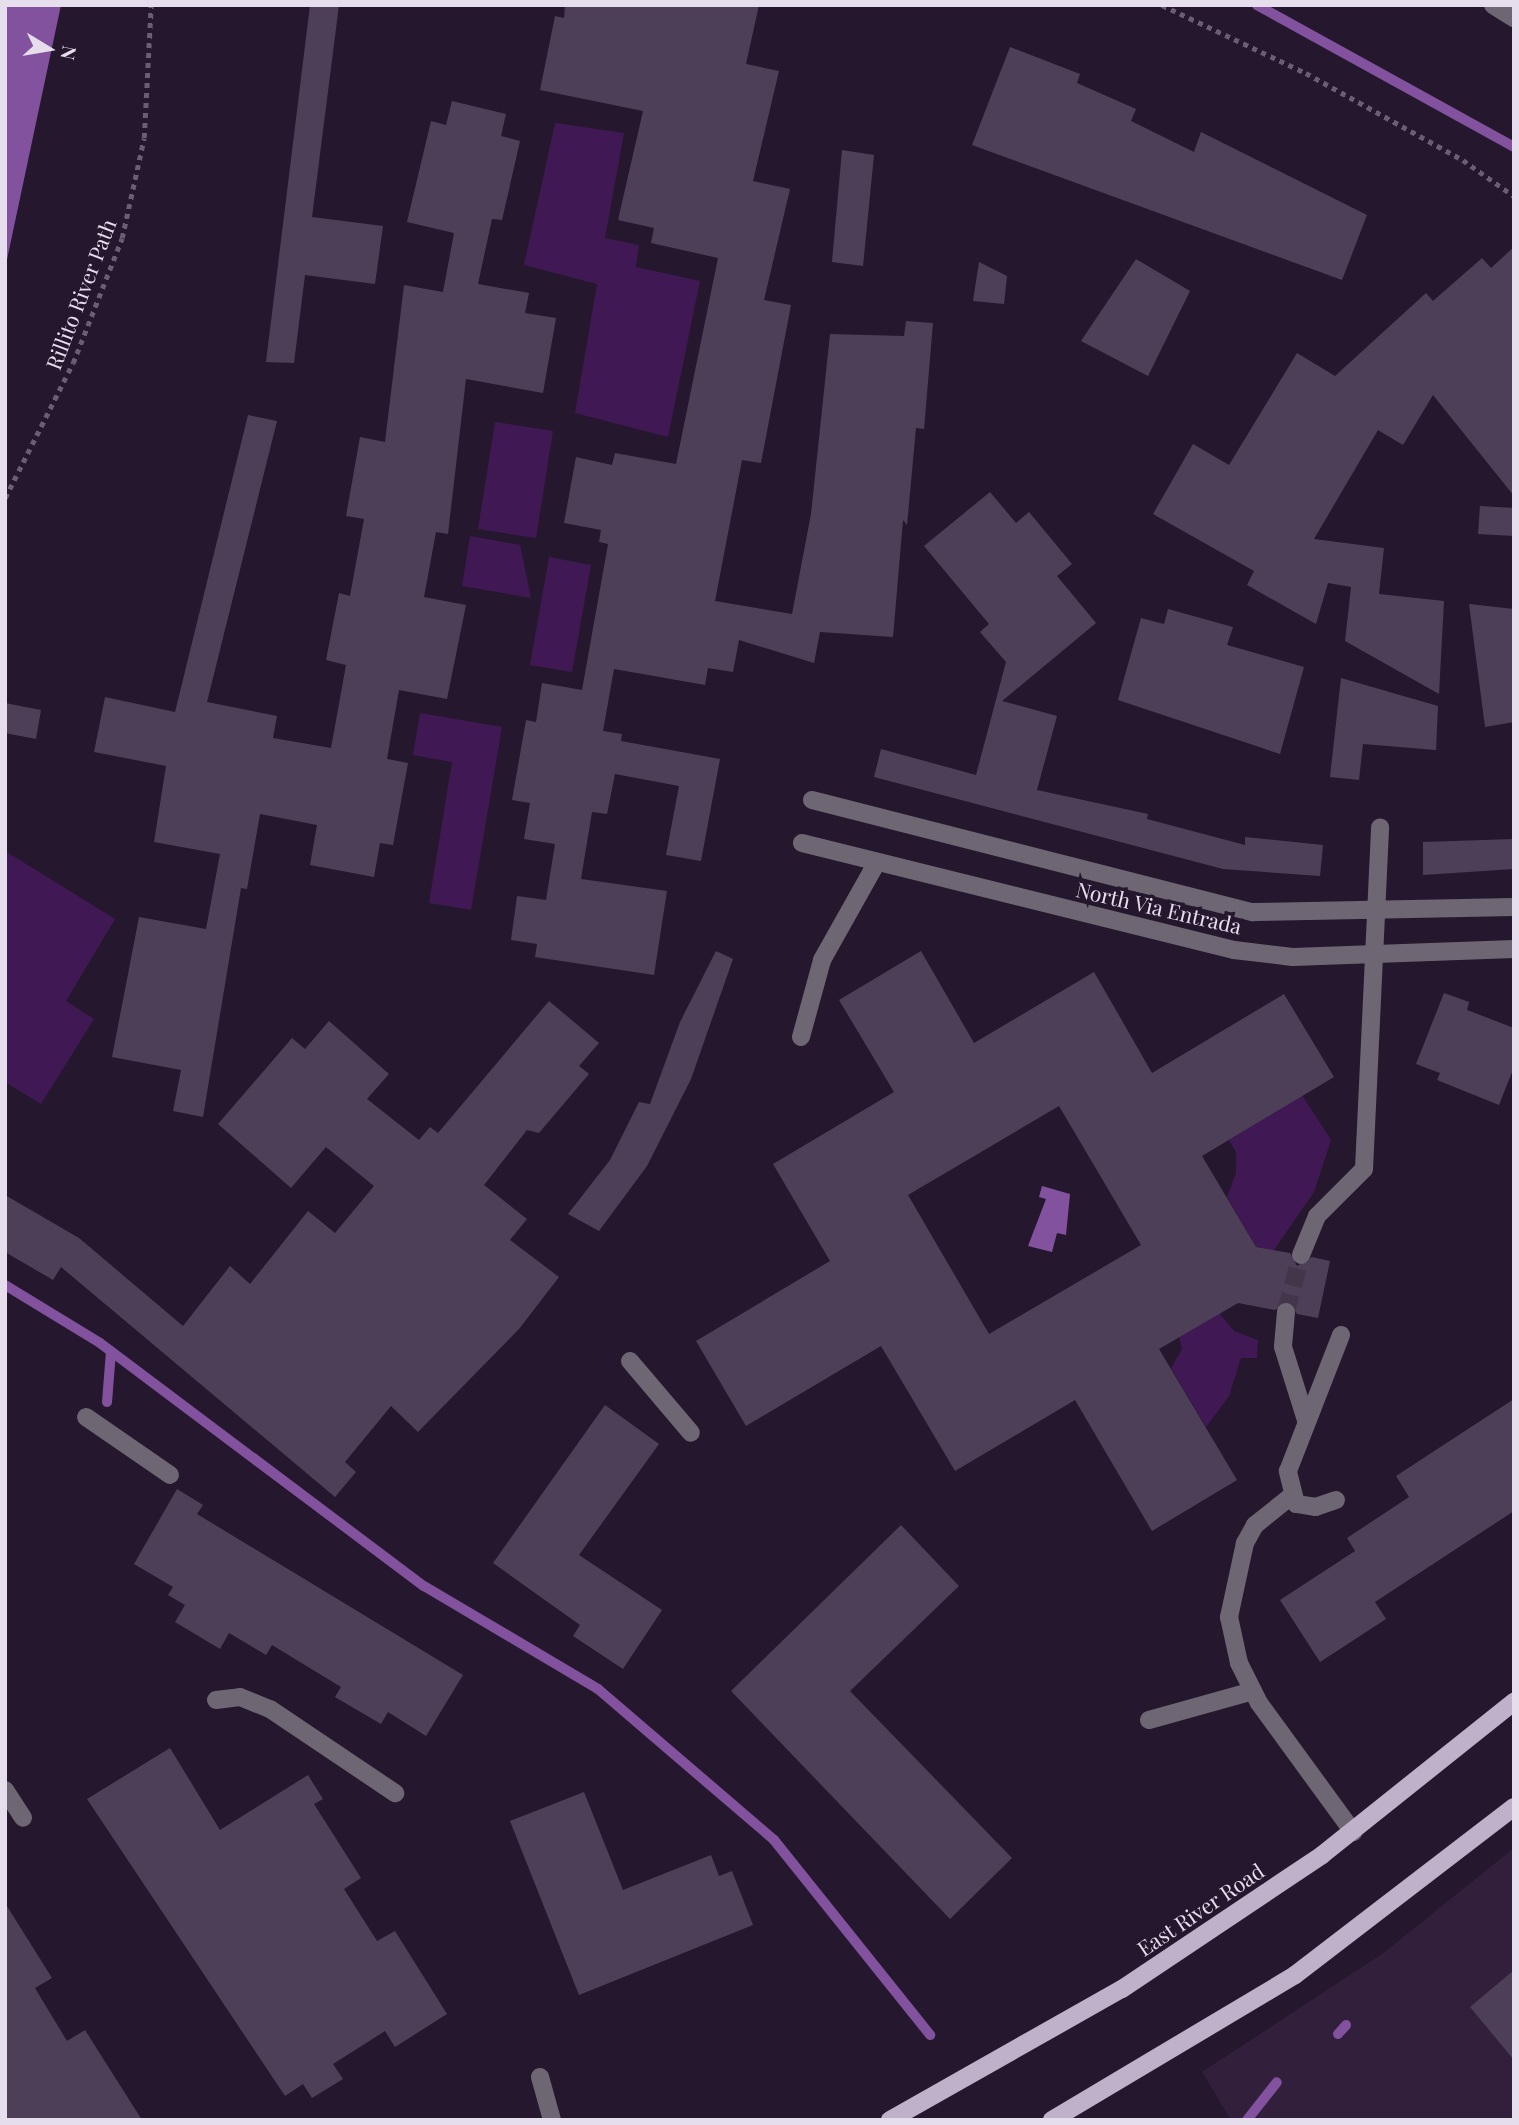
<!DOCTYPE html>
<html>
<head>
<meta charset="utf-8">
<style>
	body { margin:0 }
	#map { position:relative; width:1519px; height:2125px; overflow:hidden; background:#25182e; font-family:"Playfair Display",serif }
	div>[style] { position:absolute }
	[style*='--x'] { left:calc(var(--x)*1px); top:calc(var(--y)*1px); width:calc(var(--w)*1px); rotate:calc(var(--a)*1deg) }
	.built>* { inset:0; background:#311f3c }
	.green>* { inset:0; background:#401954 }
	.water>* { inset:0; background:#82529f }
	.stream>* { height:10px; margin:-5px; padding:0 5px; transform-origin:5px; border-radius:5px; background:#82529f }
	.building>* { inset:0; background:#4e3f58 }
	.minor-tunnel>* { height:18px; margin-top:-9px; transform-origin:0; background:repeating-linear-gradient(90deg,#42364b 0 18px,transparent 0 27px) }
	.path>* { height:4.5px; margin-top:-2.25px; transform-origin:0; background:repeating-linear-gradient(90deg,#695e72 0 5px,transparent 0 10px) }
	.minor>* { height:18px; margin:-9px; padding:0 9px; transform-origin:9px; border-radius:9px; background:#6e6773 }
	.major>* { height:18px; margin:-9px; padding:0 9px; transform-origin:9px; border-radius:9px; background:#c0b1cb }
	span { translate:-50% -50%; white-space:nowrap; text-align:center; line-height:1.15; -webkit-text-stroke:7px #25182e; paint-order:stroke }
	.street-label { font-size:21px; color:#e6dded }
	.frame { position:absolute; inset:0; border:7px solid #e6dded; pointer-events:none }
	.north { position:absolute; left:14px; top:14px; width:70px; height:70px; -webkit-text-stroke:5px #25182e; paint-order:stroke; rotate:101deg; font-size:19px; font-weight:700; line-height:28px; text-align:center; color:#e6dded }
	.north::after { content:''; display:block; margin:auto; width:24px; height:32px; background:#e6dded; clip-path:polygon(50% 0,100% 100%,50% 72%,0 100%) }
</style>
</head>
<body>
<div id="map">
	<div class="built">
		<i style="clip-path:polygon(1514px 1848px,1514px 2120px,1231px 2120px,1202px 2072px,1382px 1954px)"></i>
	</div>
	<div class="green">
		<i style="clip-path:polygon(555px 123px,624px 133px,605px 238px,639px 245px,636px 267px,700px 281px,668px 437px,575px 413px,597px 284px,524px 265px)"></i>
		<i style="clip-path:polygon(495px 422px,553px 431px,536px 538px,478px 529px)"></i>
		<i style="clip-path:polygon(470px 536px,520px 545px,531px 598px,462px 586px)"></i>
		<i style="clip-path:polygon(549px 557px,591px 565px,572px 672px,530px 665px)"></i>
		<i style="clip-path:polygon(420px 713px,502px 727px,471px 910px,429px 903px,452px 762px,413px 755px)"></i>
		<i style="clip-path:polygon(5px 851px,115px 919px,66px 1001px,94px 1019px,41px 1104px,5px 1082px)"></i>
		<i style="clip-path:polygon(1302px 1095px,1331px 1140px,1314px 1192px,1274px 1250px,1256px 1247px,1227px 1197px,1236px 1173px,1236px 1152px,1229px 1140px)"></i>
		<i style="clip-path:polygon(1219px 1313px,1234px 1331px,1258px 1340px,1257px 1358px,1241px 1358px,1229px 1396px,1206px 1427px,1171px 1368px,1182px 1349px,1179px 1337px)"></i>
	</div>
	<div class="water">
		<i style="clip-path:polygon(5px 5px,61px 5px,5px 269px)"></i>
		<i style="clip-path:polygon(1042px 1186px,1070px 1194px,1066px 1235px,1057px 1233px,1052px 1252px,1028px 1246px,1046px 1199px,1039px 1197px)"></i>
	</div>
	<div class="stream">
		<i style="--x:1257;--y:5;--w:294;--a:28.9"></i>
		<i style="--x:5;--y:1285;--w:111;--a:31.4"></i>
		<i style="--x:100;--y:1343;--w:405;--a:36.9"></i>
		<i style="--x:424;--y:1586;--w:202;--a:30.6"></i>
		<i style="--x:598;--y:1689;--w:232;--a:40.6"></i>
		<i style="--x:774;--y:1840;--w:250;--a:51.3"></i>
		<i style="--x:107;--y:1402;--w:51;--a:-85.5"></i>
		<i style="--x:1338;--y:2034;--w:12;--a:-48"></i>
		<i style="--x:1247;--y:2120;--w:48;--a:-51.7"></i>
	</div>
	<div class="building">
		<i style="clip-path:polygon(310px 5px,339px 5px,312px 217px,383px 226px,375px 284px,305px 275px,294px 363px,266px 362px)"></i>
		<i style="clip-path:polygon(565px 5px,759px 5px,746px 64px,779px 71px,753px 181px,790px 189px,764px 300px,791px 305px,761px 463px,742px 460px,715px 601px,792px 614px,811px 514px,830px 334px,904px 336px,906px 321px,933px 323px,924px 429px,916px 428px,907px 525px,903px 520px,893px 637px,820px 632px,814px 663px,739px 640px,733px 672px,708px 668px,705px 685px,614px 669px,603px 731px,622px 734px,621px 741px,720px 759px,701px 861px,666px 855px,679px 786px,615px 774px,607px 814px,592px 812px,581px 879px,667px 891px,654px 975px,535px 957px,537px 944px,511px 940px,517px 896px,546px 900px,555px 844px,524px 839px,530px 803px,512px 800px,526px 720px,536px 722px,542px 683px,582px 690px,608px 544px,599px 542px,601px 530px,564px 523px,576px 457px,612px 465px,615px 453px,676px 464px,718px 258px,651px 243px,654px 228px,618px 220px,643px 111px,540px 90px,555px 16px,564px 18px)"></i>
		<i style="clip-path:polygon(1010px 47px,1080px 74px,1077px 83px,1136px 109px,1131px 121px,1194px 152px,1201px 132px,1367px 215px,1342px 280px,972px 145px)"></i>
		<i style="clip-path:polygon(452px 101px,506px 114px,501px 136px,520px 141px,502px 220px,492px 219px,478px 284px,529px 293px,525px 313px,556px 318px,543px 393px,466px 379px,448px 534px,436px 532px,424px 597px,466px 605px,447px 699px,399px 690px,387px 759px,408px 763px,393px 845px,380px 843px,374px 877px,310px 865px,317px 825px,260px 814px,247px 889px,241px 888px,203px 1117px,173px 1111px,181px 1070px,112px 1057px,139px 917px,206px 929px,220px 854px,154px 842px,166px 766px,94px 752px,105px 697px,175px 712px,248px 415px,277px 421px,207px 702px,277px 716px,273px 738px,331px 748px,346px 665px,326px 660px,339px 593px,350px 596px,364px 519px,346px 516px,360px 437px,385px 442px,404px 285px,443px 292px,454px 233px,407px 222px,431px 121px,446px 125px)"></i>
		<i style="clip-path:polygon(842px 150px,874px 155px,863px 266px,832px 262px)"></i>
		<i style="clip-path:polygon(1514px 247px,1514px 496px,1433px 395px,1403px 445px,1378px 430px,1314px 539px,1384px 548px,1379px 594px,1444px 601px,1439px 694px,1345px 641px,1351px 587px,1328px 583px,1316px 624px,1247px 585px,1254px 571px,1153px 514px,1193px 444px,1229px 465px,1297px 353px,1335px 376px,1426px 293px,1433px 301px,1482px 258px,1491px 268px)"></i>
		<i style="clip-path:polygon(1136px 259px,1190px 291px,1148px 376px,1081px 341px)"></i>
		<i style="clip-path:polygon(979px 262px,1007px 276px,1004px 304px,973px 301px)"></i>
		<i style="clip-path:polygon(990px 492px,1016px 523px,1029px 512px,1072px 564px,1057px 576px,1096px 623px,1002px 701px,1057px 716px,1037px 790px,1148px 814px,1147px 819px,1245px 845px,1245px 837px,1323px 845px,1320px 876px,1223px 869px,874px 777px,881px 749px,976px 775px,1006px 662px,980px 632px,989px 624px,924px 546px)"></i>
		<i style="clip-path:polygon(1480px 506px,1514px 508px,1514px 536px,1478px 534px)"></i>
		<i style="clip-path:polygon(1469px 604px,1514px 609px,1514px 722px,1485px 727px)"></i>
		<i style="clip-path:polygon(1168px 609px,1233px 627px,1227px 645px,1304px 667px,1280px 754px,1118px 700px,1141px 618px,1164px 624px)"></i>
		<i style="clip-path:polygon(1341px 678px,1438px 706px,1436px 750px,1363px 744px,1359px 780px,1330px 777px)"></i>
		<i style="clip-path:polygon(5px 703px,41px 710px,36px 739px,5px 733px)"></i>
		<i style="clip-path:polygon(1514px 839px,1514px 869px,1423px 875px,1423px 842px)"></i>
		<i style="clip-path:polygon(716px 951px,733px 959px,691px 1079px,647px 1166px,599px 1231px,568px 1214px,610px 1160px,639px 1102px,650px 1104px,680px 1022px)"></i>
		<i style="clip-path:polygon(evenodd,921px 951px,974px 1043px,1094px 972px,1152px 1073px,1284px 994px,1334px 1077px,1202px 1156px,1256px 1247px,1290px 1253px,1297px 1266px,1312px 1257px,1330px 1261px,1318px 1318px,1297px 1314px,1288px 1301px,1275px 1310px,1238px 1303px,1159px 1349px,1237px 1480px,1152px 1531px,1075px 1400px,955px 1471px,881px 1346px,746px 1426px,696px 1341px,830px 1261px,773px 1164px,894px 1092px,839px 1000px,921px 951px,1059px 1106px,1141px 1245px,989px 1334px,908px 1195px,1059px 1106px)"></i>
		<i style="clip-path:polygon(1444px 993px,1469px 1002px,1467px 1010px,1514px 1028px,1514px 1067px,1499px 1105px,1437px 1080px,1440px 1073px,1416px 1064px)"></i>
		<i style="clip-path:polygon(549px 1001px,599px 1043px,579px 1066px,589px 1074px,539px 1133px,527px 1130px,484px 1185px,527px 1219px,510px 1240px,559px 1277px,519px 1329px,418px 1432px,391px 1406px,345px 1462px,356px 1472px,335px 1497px,61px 1267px,53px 1280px,5px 1252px,5px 1195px,79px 1238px,183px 1326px,230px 1266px,250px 1284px,308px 1211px,335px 1233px,374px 1186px,326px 1147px,291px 1188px,218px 1124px,292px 1038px,305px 1049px,329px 1021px,389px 1074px,367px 1099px,419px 1140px,430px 1127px,438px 1133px)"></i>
		<i style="clip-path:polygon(1514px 1399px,1514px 1511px,1375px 1602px,1386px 1619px,1320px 1662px,1280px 1600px,1355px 1551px,1347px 1538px,1409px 1497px,1396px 1476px)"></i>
		<i style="clip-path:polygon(605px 1405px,659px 1444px,579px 1555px,662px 1610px,623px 1669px,573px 1636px,580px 1625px,493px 1563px)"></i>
		<i style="clip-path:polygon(177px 1489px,203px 1505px,197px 1514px,463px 1675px,426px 1736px,388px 1712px,381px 1724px,335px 1697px,341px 1687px,272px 1645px,266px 1655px,229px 1633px,220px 1649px,175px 1622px,185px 1605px,168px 1595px,173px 1587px,134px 1564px)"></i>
		<i style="clip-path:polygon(901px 1525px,959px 1586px,850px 1691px,1012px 1858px,950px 1919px,731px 1691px)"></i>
		<i style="clip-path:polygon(170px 1748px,220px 1830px,308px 1775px,323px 1799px,314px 1804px,361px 1878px,344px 1889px,377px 1941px,395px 1931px,447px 2014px,395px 2047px,385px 2031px,333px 2064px,343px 2079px,312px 2098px,303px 2084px,285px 2096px,87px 1799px)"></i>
		<i style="clip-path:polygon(584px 1792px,623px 1890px,711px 1855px,719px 1876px,732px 1871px,753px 1925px,579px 1995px,510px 1821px)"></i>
		<i style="clip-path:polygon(5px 1903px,52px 1978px,35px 1988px,67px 2041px,85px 2030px,142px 2120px,5px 2120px)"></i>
		<i style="clip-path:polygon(1514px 1970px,1514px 2060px,1470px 2007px)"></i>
	</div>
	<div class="minor-tunnel">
		<i style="--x:1286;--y:1312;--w:59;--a:-75.3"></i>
	</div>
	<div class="path">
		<i style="--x:1162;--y:5;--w:159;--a:25.3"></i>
		<i style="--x:1306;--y:73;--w:179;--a:29"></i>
		<i style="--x:1463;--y:160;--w:62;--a:35.2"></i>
		<i style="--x:5;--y:498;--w:151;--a:-63.3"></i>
		<i style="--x:73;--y:363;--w:134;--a:-68.6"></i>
		<i style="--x:122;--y:238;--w:102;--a:-77.6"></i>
		<i style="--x:144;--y:138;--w:133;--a:-87"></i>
	</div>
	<div class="minor">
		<i style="--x:1493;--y:5;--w:25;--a:32"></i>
		<i style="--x:812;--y:800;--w:455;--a:14.3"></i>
		<i style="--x:1253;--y:912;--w:261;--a:-1.1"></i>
		<i style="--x:802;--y:843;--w:445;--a:13.9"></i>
		<i style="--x:1234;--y:950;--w:59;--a:6.8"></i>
		<i style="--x:1293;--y:957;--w:221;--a:-2.1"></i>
		<i style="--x:801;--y:1037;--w:80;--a:-74.7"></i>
		<i style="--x:822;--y:960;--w:112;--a:-60.7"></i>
		<i style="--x:1301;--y:1255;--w:42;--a:-67.7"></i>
		<i style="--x:1317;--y:1216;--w:66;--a:-45"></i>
		<i style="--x:1364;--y:1169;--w:342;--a:-87.3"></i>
		<i style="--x:1286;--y:1312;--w:35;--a:95"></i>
		<i style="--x:1283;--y:1347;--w:77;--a:72.5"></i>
		<i style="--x:630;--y:1361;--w:94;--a:49.7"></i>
		<i style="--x:86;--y:1417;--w:102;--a:34.6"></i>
		<i style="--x:1290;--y:1497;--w:45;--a:141.3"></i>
		<i style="--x:1255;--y:1525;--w:21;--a:119"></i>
		<i style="--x:1245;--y:1543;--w:76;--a:102.2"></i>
		<i style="--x:1229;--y:1617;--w:47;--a:77.7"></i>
		<i style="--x:1239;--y:1663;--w:45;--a:63.4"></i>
		<i style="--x:1259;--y:1703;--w:160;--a:53.9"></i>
		<i style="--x:1336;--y:1500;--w:21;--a:161"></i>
		<i style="--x:1316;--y:1507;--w:20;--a:-171"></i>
		<i style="--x:1296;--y:1504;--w:34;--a:-104"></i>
		<i style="--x:1288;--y:1471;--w:146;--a:-68.7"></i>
		<i style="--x:216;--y:1700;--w:24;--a:-7"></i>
		<i style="--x:240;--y:1697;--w:32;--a:22"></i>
		<i style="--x:270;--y:1709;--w:151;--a:33.9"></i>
		<i style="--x:1149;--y:1720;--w:108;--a:-15.6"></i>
		<i style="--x:5;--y:1790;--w:33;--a:57"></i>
		<i style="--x:540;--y:2077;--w:45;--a:74.4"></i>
	</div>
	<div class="major">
		<i style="--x:890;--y:2120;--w:266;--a:-29.5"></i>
		<i style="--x:1122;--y:1989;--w:241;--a:-33.8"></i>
		<i style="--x:1322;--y:1855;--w:246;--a:-38.6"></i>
		<i style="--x:1052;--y:2120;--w:283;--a:-30.8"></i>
		<i style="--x:1295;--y:1975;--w:276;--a:-37.5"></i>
	</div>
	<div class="street-label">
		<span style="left:80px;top:294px;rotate:-69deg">Rillito River Path</span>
		<span style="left:1159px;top:907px;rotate:13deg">North Via Entrada</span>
		<span style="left:1200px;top:1909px;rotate:-34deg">East River Road</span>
	</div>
	<div class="frame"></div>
	<div class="north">N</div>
</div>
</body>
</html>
